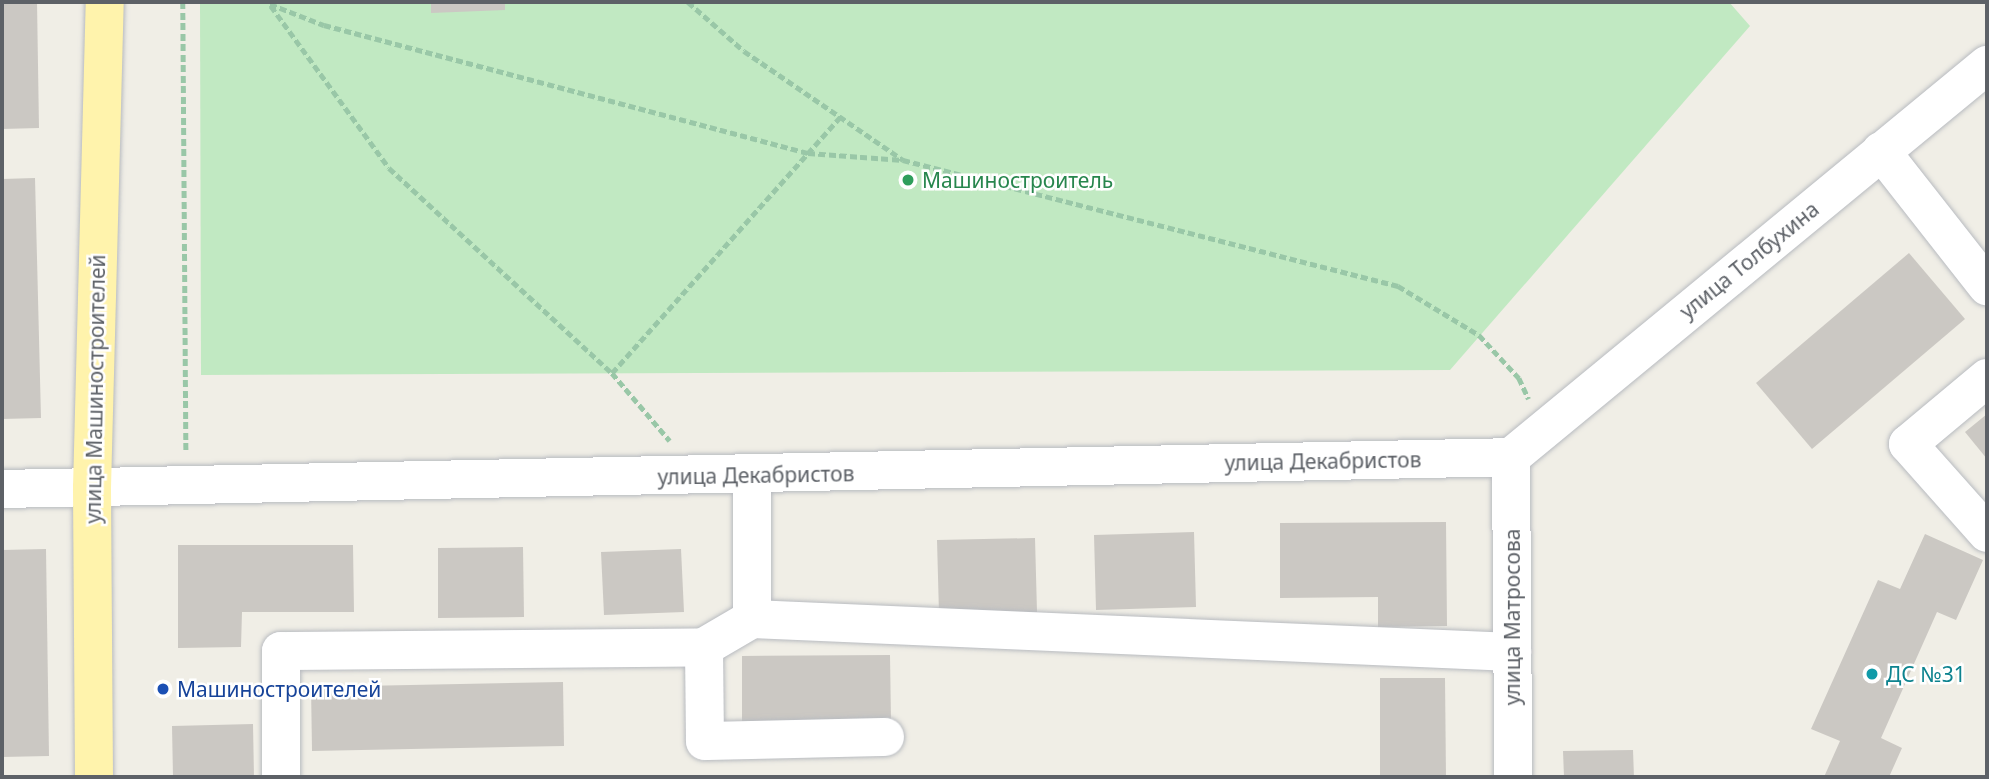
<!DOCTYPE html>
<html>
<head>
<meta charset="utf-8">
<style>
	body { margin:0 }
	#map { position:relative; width:1989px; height:779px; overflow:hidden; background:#f0eee6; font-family:"Noto Sans",sans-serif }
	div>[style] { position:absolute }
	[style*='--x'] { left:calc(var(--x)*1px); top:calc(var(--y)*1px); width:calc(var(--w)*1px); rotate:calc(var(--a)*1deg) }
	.green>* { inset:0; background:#c1e9c2 }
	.building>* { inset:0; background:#cbc8c3 }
	.path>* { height:4.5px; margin-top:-2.25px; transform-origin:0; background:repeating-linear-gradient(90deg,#99c7a7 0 7px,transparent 0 10.5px) }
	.roads { filter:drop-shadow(0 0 2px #b8bbc0) drop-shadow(0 0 2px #b8bbc0) }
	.minor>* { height:38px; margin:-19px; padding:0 19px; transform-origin:19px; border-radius:19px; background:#fff }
	.major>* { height:38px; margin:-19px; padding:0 19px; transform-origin:19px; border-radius:19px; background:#fff3ac }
	.dots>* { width:19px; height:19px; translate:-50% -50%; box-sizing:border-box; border:4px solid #fff; border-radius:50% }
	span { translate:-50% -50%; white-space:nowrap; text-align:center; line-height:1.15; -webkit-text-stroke:5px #fff; paint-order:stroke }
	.leisure-label { font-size:21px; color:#27864d }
	.left { translate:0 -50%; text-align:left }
	.street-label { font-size:21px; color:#5d6167 }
	.culture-label { font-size:21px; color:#0d838f }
	.transit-label { font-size:21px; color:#164399 }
	.frame { position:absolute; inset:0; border:4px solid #5d6167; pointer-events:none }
</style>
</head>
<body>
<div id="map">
	<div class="green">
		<i style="clip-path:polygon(200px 2px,1729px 2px,1750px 26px,1450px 370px,201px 375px)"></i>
	</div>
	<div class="building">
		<i style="clip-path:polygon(2px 2px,37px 2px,39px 128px,2px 129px)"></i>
		<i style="clip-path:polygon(431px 2px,505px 2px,505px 10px,431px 13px)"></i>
		<i style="clip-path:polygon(35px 178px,41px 418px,2px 419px,2px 179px)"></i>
		<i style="clip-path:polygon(1909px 253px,1965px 319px,1812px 449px,1756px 383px)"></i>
		<i style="clip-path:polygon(1987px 414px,1987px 459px,1965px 432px)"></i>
		<i style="clip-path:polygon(1446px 522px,1447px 626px,1378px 627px,1378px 597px,1280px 598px,1280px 523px)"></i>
		<i style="clip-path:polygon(1194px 532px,1196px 607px,1096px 610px,1094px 535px)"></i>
		<i style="clip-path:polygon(1925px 534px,1983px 560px,1956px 620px,1937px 612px,1881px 738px,1902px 748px,1889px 777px,1824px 777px,1840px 741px,1811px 729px,1878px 580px,1900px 589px)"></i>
		<i style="clip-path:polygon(1035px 538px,1037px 612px,939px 614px,937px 540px)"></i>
		<i style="clip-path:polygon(178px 545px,353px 545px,354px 612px,242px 612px,241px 647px,178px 648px)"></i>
		<i style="clip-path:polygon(523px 547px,524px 617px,438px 618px,438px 548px)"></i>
		<i style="clip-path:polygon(46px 549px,49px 756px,2px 757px,2px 550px)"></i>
		<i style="clip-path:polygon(681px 549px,684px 612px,604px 615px,601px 552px)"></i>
		<i style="clip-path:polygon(890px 655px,891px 721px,742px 722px,742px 656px)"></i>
		<i style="clip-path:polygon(1380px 678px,1445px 678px,1446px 777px,1380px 777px)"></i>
		<i style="clip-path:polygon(563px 682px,564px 746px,312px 751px,311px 687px)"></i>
		<i style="clip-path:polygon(253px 724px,254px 777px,173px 777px,172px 726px)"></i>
		<i style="clip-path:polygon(1633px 750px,1634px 777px,1564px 777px,1563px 751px)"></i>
	</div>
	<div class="path">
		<i style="--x:183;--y:2;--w:450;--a:89.6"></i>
		<i style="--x:688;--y:2;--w:74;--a:41.2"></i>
		<i style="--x:744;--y:51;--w:193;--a:34.4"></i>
		<i style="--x:903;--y:160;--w:511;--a:14.28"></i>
		<i style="--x:1398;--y:286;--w:95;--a:31.2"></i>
		<i style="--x:1479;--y:335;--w:59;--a:47.1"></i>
		<i style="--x:1519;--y:378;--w:23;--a:65"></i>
		<i style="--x:270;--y:4;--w:58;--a:21.3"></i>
		<i style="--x:324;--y:25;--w:501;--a:14.81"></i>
		<i style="--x:808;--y:153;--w:95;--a:4.2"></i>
		<i style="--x:271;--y:6;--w:200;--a:53.9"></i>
		<i style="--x:389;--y:168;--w:303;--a:42.6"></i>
		<i style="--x:612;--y:373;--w:89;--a:49.5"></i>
		<i style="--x:612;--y:373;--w:343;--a:-48.3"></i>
	</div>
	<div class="roads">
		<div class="minor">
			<i style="--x:1881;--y:151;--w:172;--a:51.9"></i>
			<i style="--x:1987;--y:378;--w:103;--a:140.1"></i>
			<i style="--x:1908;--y:444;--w:119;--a:48.4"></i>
			<i style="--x:1511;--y:457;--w:617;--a:-39.47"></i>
			<i style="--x:1511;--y:457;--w:320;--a:89.6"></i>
			<i style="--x:2;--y:489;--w:1509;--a:-1.21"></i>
			<i style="--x:752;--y:619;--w:144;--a:-90"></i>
			<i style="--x:704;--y:647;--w:94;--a:89.4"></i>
			<i style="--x:705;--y:741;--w:180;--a:-1.3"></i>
			<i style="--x:281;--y:777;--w:126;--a:-90"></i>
			<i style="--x:281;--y:651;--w:423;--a:-0.5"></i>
			<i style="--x:704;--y:647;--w:56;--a:-30.3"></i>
			<i style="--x:752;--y:619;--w:761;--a:2.49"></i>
		</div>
		<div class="major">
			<i style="--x:94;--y:777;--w:289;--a:-90.4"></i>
			<i style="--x:92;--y:488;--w:486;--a:-88.5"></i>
		</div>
	</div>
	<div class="dots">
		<i style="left:908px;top:180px;background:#2e9e5b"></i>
		<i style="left:1872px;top:674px;background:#0f9aa8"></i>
		<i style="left:163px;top:689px;background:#1a4fb4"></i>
	</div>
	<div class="leisure-label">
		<span class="left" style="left:922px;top:180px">Машиностроитель</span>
	</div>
	<div class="street-label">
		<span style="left:1749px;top:260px;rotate:-39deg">улица Толбухина</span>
		<span style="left:95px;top:389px;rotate:-89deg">улица Машиностроителей</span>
		<span style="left:1323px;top:461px;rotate:-1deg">улица Декабристов</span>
		<span style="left:756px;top:475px;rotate:-1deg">улица Декабристов</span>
		<span style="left:1512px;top:617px;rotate:-90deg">улица Матросова</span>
	</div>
	<div class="culture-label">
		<span class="left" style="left:1886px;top:674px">ДС №31</span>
	</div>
	<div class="transit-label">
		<span class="left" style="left:177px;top:689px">Машиностроителей</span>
	</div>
	<div class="frame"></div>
</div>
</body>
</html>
